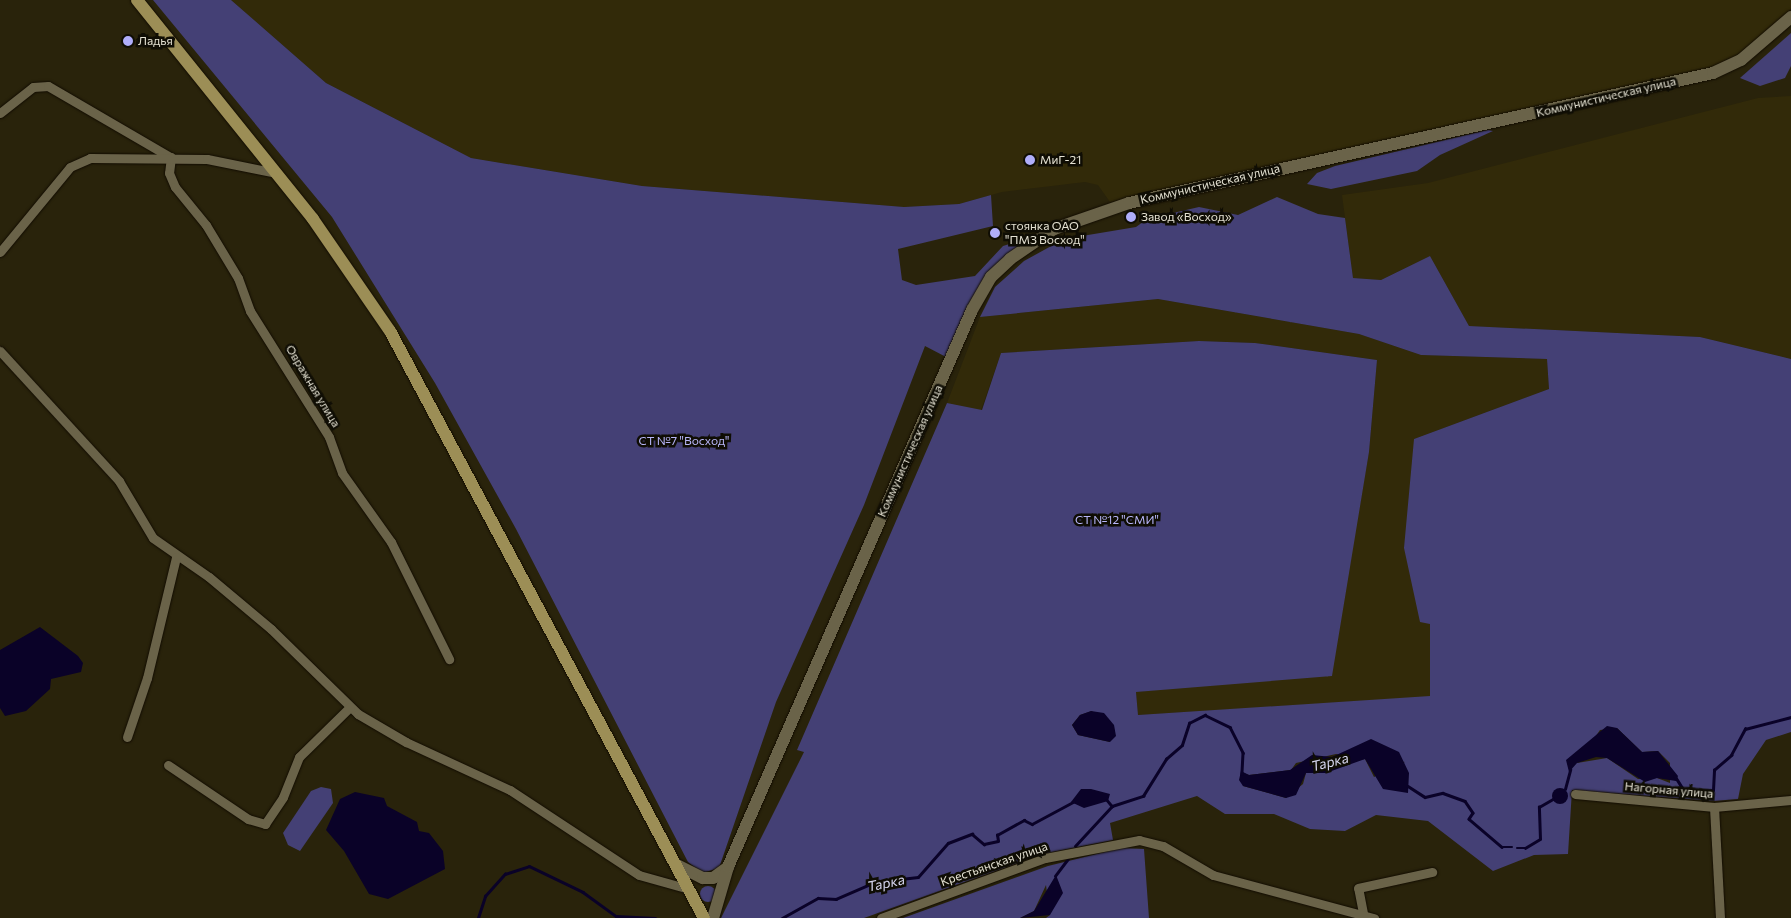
<!DOCTYPE html>
<html>
<head>
<meta charset="utf-8">
<style>
	body { margin:0 }
	#map { position:relative; width:1791px; height:918px; overflow:hidden; background:#29230b; font-family:Commissioner,sans-serif }
	div>[style] { position:absolute }
	[style*='--x'] { left:calc(var(--x)*1px); top:calc(var(--y)*1px); width:calc(var(--w)*1px); rotate:calc(var(--a)*1deg) }
	.built>* { inset:0; background:#322a09 }
	.green>* { inset:0; background:#444075 }
	.round { border-radius:50% }
	.water>* { inset:0; background:#0a0228 }
	.stream>* { height:2.5px; margin:-1.25px; padding:0 1.25px; transform-origin:1.25px; border-radius:1.25px; background:#0a0228 }
	.roads { filter:drop-shadow(0 0 1px #120c00) drop-shadow(0 0 1px #120c00) }
	.minor>* { height:9px; margin:-4.5px; padding:0 4.5px; transform-origin:4.5px; border-radius:4.5px; background:#6a6349 }
	.secondary>* { height:12px; margin:-6px; padding:0 6px; transform-origin:6px; border-radius:6px; background:#6a6349 }
	.primary>* { height:12px; margin:-6px; padding:0 6px; transform-origin:6px; border-radius:6px; background:#9c8e56 }
	.dots>* { width:14px; height:14px; translate:-50% -50%; box-sizing:border-box; border:2px solid #0f0d04; border-radius:50% }
	span { translate:-50% -50%; white-space:nowrap; text-align:center; line-height:1.15; -webkit-text-stroke:5px #0f0d04; paint-order:stroke }
	.poi-label { font-size:12px; color:#e4e1d2 }
	.left { translate:0 -50%; text-align:left }
	.street-label { font-size:12px; color:#e4e1d2 }
	.park-label { font-size:12px; color:#b8b6f9 }
	.water-label { font-size:14px; color:#d7d7ef; font-style:italic }
</style>
</head>
<body>
<div id="map">
	<div class="built">
		<i style="clip-path:polygon(231px 0,1791px 0,1791px 8px,1781px 23px,1726px 64px,1110px 202px,1098px 185px,1085px 182px,1002px 192px,959px 204px,904px 207px,642px 186px,471px 158px,326px 83px)"></i>
		<i style="clip-path:polygon(1791px 96px,1791px 359px,1700px 337px,1469px 326px,1430px 256px,1381px 280px,1353px 278px,1342px 195px,1428px 183px,1758px 98px)"></i>
		<i style="clip-path:polygon(1158px 299px,1359px 334px,1421px 355px,1547px 359px,1549px 389px,1414px 439px,1430px 624px,1430px 697px,1138px 715px,1136px 692px,1201px 685px,1351px 554px,1369px 452px,1377px 360px,1255px 343px,1199px 341px,1001px 353px,981px 410px,947px 403px,980px 317px)"></i>
	</div>
	<div class="green">
		<i style="clip-path:polygon(153px 0,231px 0,326px 83px,471px 158px,642px 186px,904px 207px,959px 204px,991px 195px,993px 226px,898px 249px,902px 280px,916px 285px,975px 276px,1003px 246px,1028px 238px,997px 266px,948px 358px,925px 346px,864px 505px,776px 702px,719px 868px,702px 873px,688px 862px,516px 529px,435px 383px,332px 217px)"></i>
		<i style="clip-path:polygon(1791px 33px,1791px 66px,1785px 78px,1760px 86px,1740px 78px)"></i>
		<i style="clip-path:polygon(1488px 130px,1493px 131px,1440px 155px,1417px 171px,1331px 189px,1307px 184px,1317px 173px,1335px 166px)"></i>
		<i style="clip-path:polygon(evenodd,1277px 197px,1318px 214px,1345px 218px,1353px 278px,1381px 280px,1430px 256px,1469px 326px,1700px 337px,1791px 359px,1791px 732px,1766px 740px,1743px 774px,1738px 799px,1714px 801px,1572px 790px,1568px 854px,1534px 855px,1493px 871px,1428px 821px,1376px 815px,1345px 831px,1310px 829px,1274px 814px,1225px 814px,1197px 796px,1110px 823px,1113px 840px,1042px 854px,864px 918px,721px 918px,804px 752px,797px 750px,947px 403px,982px 410px,1001px 353px,1199px 341px,1255px 343px,1377px 360px,1369px 452px,1332px 676px,1136px 692px,1138px 715px,1430px 696px,1430px 624px,1420px 622px,1404px 548px,1414px 439px,1549px 389px,1547px 359px,1421px 355px,1359px 334px,1158px 299px,980px 317px,995px 287px,1024px 261px,1064px 239px,1136px 227px,1147px 219px,1199px 207px,1238px 215px,1277px 197px,1092px 711px,1110px 742px,1078px 735px,1072px 725px,1080px 715px,1092px 711px,1277px 197px,1617px 728px,1642px 752px,1658px 751px,1670px 763px,1670px 783px,1657px 778px,1638px 779px,1607px 758px,1577px 763px,1600px 730px,1617px 728px,1277px 197px,1336px 754px,1405px 762px,1374px 777px,1365px 759px,1316px 770px,1306px 773px,1303px 784px,1286px 798px,1243px 786px,1241px 772px,1249px 775px,1291px 770px,1296px 763px,1336px 754px)"></i>
		<i style="clip-path:polygon(321px 787px,331px 789px,333px 803px,300px 851px,288px 845px,283px 833px,311px 791px)"></i>
		<i style="clip-path:polygon(1121px 848px,1144px 849px,1149px 918px,1046px 918px,1050px 915px,1046px 885px,1034px 911px,1020px 918px,903px 918px,1048px 866px)"></i>
		<i class="round" style="left:700px;top:886px;width:16px;height:16px"></i>
	</div>
	<div class="water">
		<i style="clip-path:polygon(40px 627px,78px 656px,83px 663px,81px 672px,51px 679px,50px 689px,26px 711px,5px 716px,0 708px,0 650px)"></i>
		<i style="clip-path:polygon(1091px 711px,1104px 713px,1114px 725px,1116px 736px,1110px 742px,1078px 735px,1072px 725px,1080px 715px)"></i>
		<i style="clip-path:polygon(1607px 726px,1617px 728px,1642px 752px,1658px 751px,1678px 776px,1676px 781px,1657px 778px,1645px 782px,1607px 758px,1596px 757px,1577px 763px,1569px 772px,1566px 760px)"></i>
		<i style="clip-path:polygon(1371px 739px,1399px 752px,1409px 773px,1408px 793px,1383px 789px,1365px 759px,1326px 773px,1306px 773px,1296px 795px,1286px 798px,1243px 786px,1239px 780px,1241px 771px,1249px 775px,1290px 770px,1312px 755px,1332px 757px)"></i>
		<i class="round" style="left:1552px;top:788px;width:16px;height:16px"></i>
		<i style="clip-path:polygon(1081px 789px,1091px 789px,1110px 794px,1108px 801px,1084px 808px,1071px 802px)"></i>
		<i style="clip-path:polygon(355px 792px,384px 798px,387px 806px,417px 822px,419px 831px,429px 833px,443px 851px,445px 869px,388px 899px,369px 894px,344px 851px,326px 830px,340px 799px)"></i>
		<i style="clip-path:polygon(1056px 875px,1063px 893px,1050px 915px,1020px 918px,1034px 911px)"></i>
	</div>
	<div class="stream">
		<i style="--x:1675;--y:776;--w:19;--a:58"></i>
		<i style="--x:1685;--y:792;--w:28;--a:-4"></i>
		<i style="--x:1713;--y:790;--w:20;--a:-87"></i>
		<i style="--x:1714;--y:770;--w:23;--a:-41"></i>
		<i style="--x:1731;--y:755;--w:30;--a:-62"></i>
		<i style="--x:1745;--y:729;--w:48;--a:-14.6"></i>
		<i style="--x:1408;--y:786;--w:20;--a:33"></i>
		<i style="--x:1425;--y:797;--w:18;--a:-13"></i>
		<i style="--x:1443;--y:793;--w:23;--a:20"></i>
		<i style="--x:1465;--y:801;--w:14;--a:56"></i>
		<i style="--x:1473;--y:813;--w:7;--a:124"></i>
		<i style="--x:1469;--y:819;--w:43;--a:40.3"></i>
		<i style="--x:1502;--y:847;--w:10;--a:0"></i>
		<i style="--x:1565;--y:789;--w:20;--a:-75"></i>
		<i style="--x:1107;--y:800;--w:8;--a:50"></i>
		<i style="--x:1112;--y:806;--w:33;--a:-18"></i>
		<i style="--x:1143;--y:796;--w:44;--a:-58.1"></i>
		<i style="--x:1166;--y:759;--w:21;--a:-41"></i>
		<i style="--x:1182;--y:745;--w:23;--a:-72"></i>
		<i style="--x:1189;--y:723;--w:18;--a:-27"></i>
		<i style="--x:1205;--y:715;--w:28;--a:26"></i>
		<i style="--x:1230;--y:727;--w:29;--a:63"></i>
		<i style="--x:1243;--y:753;--w:21;--a:93"></i>
		<i style="--x:1075;--y:846;--w:54;--a:-47.2"></i>
		<i style="--x:1517;--y:848;--w:8;--a:0"></i>
		<i style="--x:1525;--y:848;--w:17;--a:-31"></i>
		<i style="--x:1540;--y:839;--w:32;--a:-92"></i>
		<i style="--x:1539;--y:807;--w:16;--a:-30"></i>
		<i style="--x:1055;--y:876;--w:21;--a:-53"></i>
		<i style="--x:478;--y:918;--w:23;--a:-72"></i>
		<i style="--x:485;--y:896;--w:30;--a:-48"></i>
		<i style="--x:505;--y:874;--w:25;--a:-18"></i>
		<i style="--x:529;--y:866;--w:60;--a:25.7"></i>
		<i style="--x:583;--y:892;--w:41;--a:36"></i>
		<i style="--x:616;--y:916;--w:39;--a:3"></i>
		<i style="--x:782;--y:918;--w:41;--a:-29.1"></i>
		<i style="--x:818;--y:898;--w:18;--a:3"></i>
		<i style="--x:836;--y:899;--w:43;--a:-23.6"></i>
		<i style="--x:875;--y:882;--w:43;--a:-6.6"></i>
		<i style="--x:918;--y:877;--w:45;--a:-48.6"></i>
		<i style="--x:948;--y:843;--w:26;--a:-21"></i>
		<i style="--x:972;--y:834;--w:16;--a:40"></i>
		<i style="--x:984;--y:844;--w:14;--a:-12"></i>
		<i style="--x:998;--y:841;--w:6;--a:-99"></i>
		<i style="--x:997;--y:835;--w:31;--a:-29"></i>
		<i style="--x:1024;--y:820;--w:9;--a:27"></i>
		<i style="--x:1032;--y:824;--w:47;--a:-28.2"></i>
	</div>
	<div class="roads">
		<div class="minor">
			<i style="--x:0;--y:113;--w:42;--a:-38.2"></i>
			<i style="--x:33;--y:87;--w:15;--a:-4"></i>
			<i style="--x:48;--y:86;--w:141;--a:30.2"></i>
			<i style="--x:171;--y:157;--w:16;--a:97"></i>
			<i style="--x:169;--y:173;--w:15;--a:67"></i>
			<i style="--x:175;--y:187;--w:49;--a:50.8"></i>
			<i style="--x:206;--y:225;--w:62;--a:58.9"></i>
			<i style="--x:238;--y:278;--w:35;--a:70"></i>
			<i style="--x:250;--y:311;--w:149;--a:57.9"></i>
			<i style="--x:329;--y:437;--w:38;--a:70"></i>
			<i style="--x:342;--y:473;--w:85;--a:54.6"></i>
			<i style="--x:391;--y:542;--w:131;--a:63.6"></i>
			<i style="--x:0;--y:252;--w:110;--a:-50.5"></i>
			<i style="--x:70;--y:167;--w:22;--a:-24"></i>
			<i style="--x:90;--y:158;--w:117;--a:0.5"></i>
			<i style="--x:207;--y:159;--w:70;--a:11.5"></i>
			<i style="--x:0;--y:351;--w:176;--a:47.5"></i>
			<i style="--x:119;--y:481;--w:66;--a:59.2"></i>
			<i style="--x:153;--y:538;--w:68;--a:34.9"></i>
			<i style="--x:209;--y:577;--w:81;--a:40"></i>
			<i style="--x:271;--y:629;--w:122;--a:44.3"></i>
			<i style="--x:358;--y:714;--w:56;--a:30.3"></i>
			<i style="--x:406;--y:742;--w:115;--a:24.8"></i>
			<i style="--x:510;--y:790;--w:154;--a:33.4"></i>
			<i style="--x:639;--y:875;--w:52;--a:15.6"></i>
			<i style="--x:127;--y:737;--w:62;--a:-71.3"></i>
			<i style="--x:147;--y:678;--w:124;--a:-76.5"></i>
			<i style="--x:168;--y:765;--w:97;--a:34"></i>
			<i style="--x:248;--y:819;--w:18;--a:16"></i>
			<i style="--x:265;--y:824;--w:32;--a:-56"></i>
			<i style="--x:283;--y:797;--w:43;--a:-68.2"></i>
			<i style="--x:299;--y:757;--w:71;--a:-44.4"></i>
			<i style="--x:1575;--y:794;--w:140;--a:5.3"></i>
			<i style="--x:1714;--y:807;--w:77;--a:-5.2"></i>
			<i style="--x:1714;--y:807;--w:111;--a:86.9"></i>
			<i style="--x:1363;--y:913;--w:25;--a:-101"></i>
			<i style="--x:1358;--y:888;--w:76;--a:-12.2"></i>
			<i style="--x:881;--y:918;--w:175;--a:-20.1"></i>
			<i style="--x:1045;--y:858;--w:96;--a:-10.8"></i>
			<i style="--x:1139;--y:840;--w:25;--a:14"></i>
			<i style="--x:1163;--y:846;--w:58;--a:30.1"></i>
			<i style="--x:1213;--y:875;--w:167;--a:15"></i>
		</div>
		<div class="secondary">
			<i style="--x:677;--y:865;--w:29;--a:27"></i>
			<i style="--x:703;--y:878;--w:10;--a:0"></i>
			<i style="--x:713;--y:878;--w:19;--a:-36"></i>
			<i style="--x:713;--y:918;--w:53;--a:-73.6"></i>
			<i style="--x:728;--y:867;--w:608;--a:-66.34"></i>
			<i style="--x:972;--y:310;--w:38;--a:-60"></i>
			<i style="--x:991;--y:277;--w:26;--a:-43"></i>
			<i style="--x:1010;--y:259;--w:53;--a:-34.3"></i>
			<i style="--x:1054;--y:229;--w:79;--a:-19.1"></i>
			<i style="--x:1129;--y:203;--w:598;--a:-12.55"></i>
			<i style="--x:1713;--y:73;--w:31;--a:-25"></i>
			<i style="--x:1741;--y:60;--w:66;--a:-40.7"></i>
		</div>
		<div class="primary">
			<i style="--x:137;--y:0;--w:281;--a:51.2"></i>
			<i style="--x:313;--y:219;--w:136;--a:55.5"></i>
			<i style="--x:390;--y:331;--w:666;--a:61.86"></i>
		</div>
	</div>
	<div class="dots">
		<i style="left:128px;top:41px;background:#b0aefa"></i>
		<i style="left:1030px;top:160px;background:#b0aefa"></i>
		<i style="left:1131px;top:217px;background:#b0aefa"></i>
		<i style="left:995px;top:233px;background:#b0aefa"></i>
	</div>
	<div class="poi-label">
		<span class="left" style="left:138px;top:41px">Ладья</span>
		<span class="left" style="left:1040px;top:160px">МиГ-21</span>
		<span class="left" style="left:1141px;top:217px">Завод «Восход»</span>
		<span class="left" style="left:1005px;top:233px">стоянка ОАО<br>"ПМЗ Восход"</span>
	</div>
	<div class="street-label">
		<span style="left:1606px;top:97px;rotate:-13deg">Коммунистическая улица</span>
		<span style="left:1210px;top:184px;rotate:-13deg">Коммунистическая улица</span>
		<span style="left:313px;top:386px;rotate:59deg">Овражная улица</span>
		<span style="left:910px;top:451px;rotate:-66deg">Коммунистическая улица</span>
		<span style="left:1669px;top:790px;rotate:5deg">Нагорная улица</span>
		<span style="left:994px;top:864px;rotate:-19deg">Крестьянская улица</span>
	</div>
	<div class="park-label">
		<span style="left:684px;top:441px">СТ №7 "Восход"</span>
		<span style="left:1117px;top:520px">СТ №12 "СМИ"</span>
	</div>
	<div class="water-label">
		<span style="left:1330px;top:762px;rotate:-14deg">Тарка</span>
		<span style="left:886px;top:883px;rotate:-12deg">Тарка</span>
	</div>
</div>
</body>
</html>
